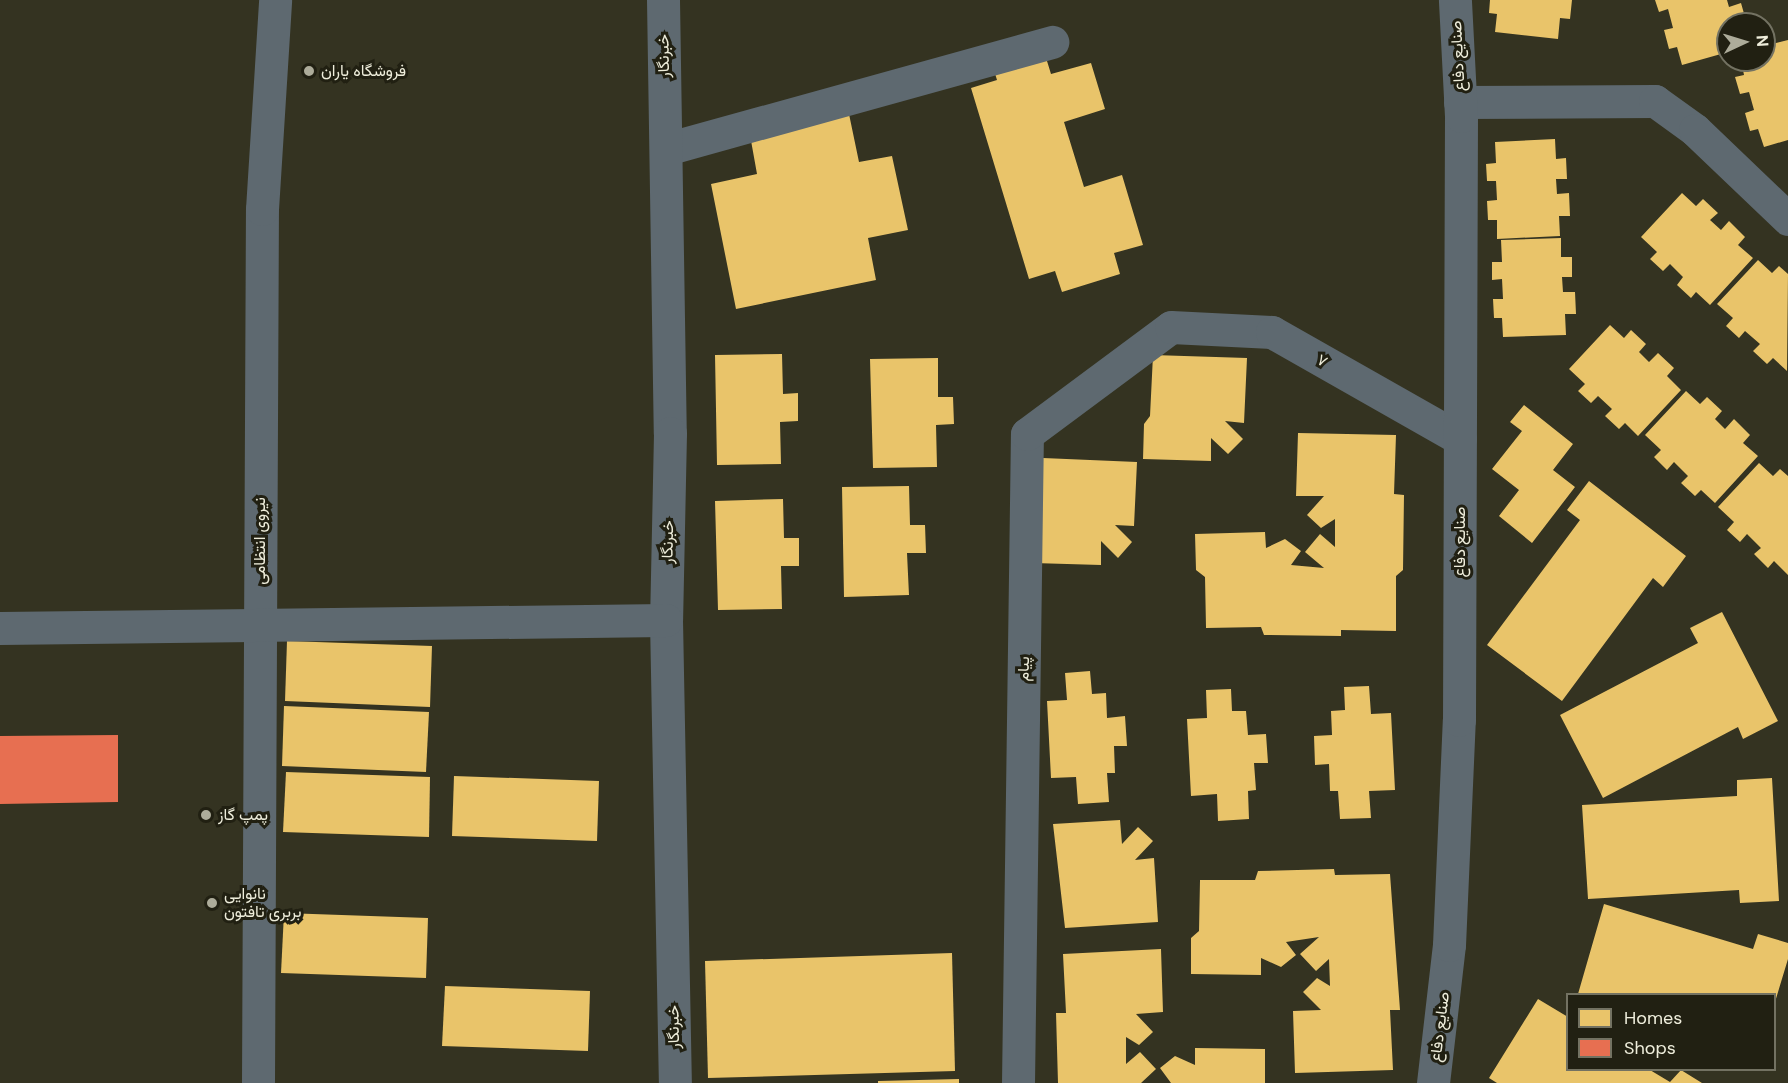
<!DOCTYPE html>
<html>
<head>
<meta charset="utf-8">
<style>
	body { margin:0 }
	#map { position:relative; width:1788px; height:1083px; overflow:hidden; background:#343321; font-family:"DM Sans",Vazirmatn,sans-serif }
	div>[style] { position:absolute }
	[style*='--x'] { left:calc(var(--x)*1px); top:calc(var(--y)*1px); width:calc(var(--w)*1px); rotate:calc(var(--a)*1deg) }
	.homes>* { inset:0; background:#e9c46a }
	.shops>* { inset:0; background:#e76f51 }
	.minor>* { height:33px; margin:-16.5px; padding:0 16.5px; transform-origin:16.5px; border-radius:16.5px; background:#5e6970 }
	.tertiary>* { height:33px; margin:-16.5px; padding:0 16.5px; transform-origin:16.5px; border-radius:16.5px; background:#5e6970 }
	.dots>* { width:16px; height:16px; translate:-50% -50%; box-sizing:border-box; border:3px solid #212012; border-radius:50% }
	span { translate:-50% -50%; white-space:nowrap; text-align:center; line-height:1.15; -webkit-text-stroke:6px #212012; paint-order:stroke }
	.street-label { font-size:16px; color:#eeeddb }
	.poi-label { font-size:16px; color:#eeeddb }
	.left { translate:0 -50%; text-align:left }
	.legend { position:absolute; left:1566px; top:993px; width:210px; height:78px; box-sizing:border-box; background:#212012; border:2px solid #737262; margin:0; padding:8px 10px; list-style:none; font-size:18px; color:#eeeddb }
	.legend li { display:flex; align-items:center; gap:12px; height:30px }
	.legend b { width:30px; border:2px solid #737262 }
	.north { position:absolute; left:1716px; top:12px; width:60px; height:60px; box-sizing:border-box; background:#212012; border:2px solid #737262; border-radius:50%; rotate:86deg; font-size:16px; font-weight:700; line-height:24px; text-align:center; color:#eeeddb }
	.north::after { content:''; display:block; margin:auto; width:21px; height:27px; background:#adac9a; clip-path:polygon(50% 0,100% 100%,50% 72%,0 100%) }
</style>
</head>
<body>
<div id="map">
	<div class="homes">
		<i style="clip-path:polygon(1490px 0,1572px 0,1570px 19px,1560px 18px,1558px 39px,1495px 32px,1497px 14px,1489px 13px)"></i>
		<i style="clip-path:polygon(1655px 0,1727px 0,1729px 7px,1741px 3px,1747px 24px,1728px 24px,1728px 52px,1682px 65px,1677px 47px,1669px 49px,1664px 30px,1673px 28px,1668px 9px,1659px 12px)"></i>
		<i style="clip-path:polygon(1788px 40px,1788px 140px,1764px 147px,1758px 129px,1750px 131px,1745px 113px,1754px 110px,1749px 92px,1740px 94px,1735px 77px,1744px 75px,1741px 60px,1764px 60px,1764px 46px)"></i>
		<i style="clip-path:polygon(1043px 48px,1051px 74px,1091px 63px,1105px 109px,1064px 122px,1084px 187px,1122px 175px,1143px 245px,1114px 253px,1120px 274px,1062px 292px,1055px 271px,1029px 279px,971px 88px,997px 80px,992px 64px)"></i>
		<i style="clip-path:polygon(849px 114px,859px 162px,892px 156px,908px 230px,868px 238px,876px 280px,736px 309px,711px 184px,757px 174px,750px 135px)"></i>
		<i style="clip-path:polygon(1555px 139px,1556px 159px,1566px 158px,1567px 179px,1556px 179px,1557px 194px,1569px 193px,1570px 216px,1559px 216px,1560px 236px,1497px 239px,1497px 220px,1488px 220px,1487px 201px,1497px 200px,1496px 181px,1487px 181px,1486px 164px,1496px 163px,1495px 142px)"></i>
		<i style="clip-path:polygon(1682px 193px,1696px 206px,1703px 199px,1718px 213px,1710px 220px,1721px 230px,1729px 221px,1745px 237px,1738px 245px,1753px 258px,1710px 305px,1696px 292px,1691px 298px,1677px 285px,1683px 277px,1670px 264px,1663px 271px,1650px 259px,1657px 252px,1641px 237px)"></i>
		<i style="clip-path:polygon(1561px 238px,1561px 257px,1572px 257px,1572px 277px,1562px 277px,1563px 292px,1575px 292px,1576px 314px,1565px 314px,1566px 335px,1503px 337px,1502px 318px,1494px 318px,1493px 299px,1503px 299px,1502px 279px,1492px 280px,1492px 262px,1502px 262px,1501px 240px)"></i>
		<i style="clip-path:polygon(1758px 260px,1772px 273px,1779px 266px,1788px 274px,1787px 371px,1773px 358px,1767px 364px,1753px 351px,1760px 344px,1745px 331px,1739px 338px,1726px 326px,1733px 318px,1717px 304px)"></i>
		<i style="clip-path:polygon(1610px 325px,1624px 338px,1631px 330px,1646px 344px,1639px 352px,1649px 362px,1658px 353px,1674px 368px,1667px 376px,1681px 390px,1638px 436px,1625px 423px,1619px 429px,1605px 416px,1612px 409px,1598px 396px,1591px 403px,1578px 391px,1585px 384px,1569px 369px)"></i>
		<i style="clip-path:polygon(782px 354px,783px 394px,798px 393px,798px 421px,780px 422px,781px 464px,717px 465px,715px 355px)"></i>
		<i style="clip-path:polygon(1153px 355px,1247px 358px,1244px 423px,1225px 421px,1243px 439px,1228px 454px,1211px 438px,1211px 461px,1143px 459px,1144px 424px,1150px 416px)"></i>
		<i style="clip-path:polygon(938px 358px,938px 397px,953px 397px,954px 424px,936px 425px,937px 467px,873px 468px,870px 359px)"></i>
		<i style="clip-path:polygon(1686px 391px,1700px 404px,1707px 397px,1722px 411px,1715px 419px,1725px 429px,1734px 419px,1750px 435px,1743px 443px,1758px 456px,1715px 503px,1701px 490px,1695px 496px,1681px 483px,1688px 476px,1674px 462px,1667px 470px,1654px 457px,1661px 450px,1645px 435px)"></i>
		<i style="clip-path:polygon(1524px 405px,1573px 444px,1553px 470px,1575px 487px,1532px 543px,1499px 516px,1519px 490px,1492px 469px,1522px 431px,1510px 422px)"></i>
		<i style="clip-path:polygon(1298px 433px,1396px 435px,1394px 494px,1404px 495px,1403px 570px,1396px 576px,1396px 631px,1341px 630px,1341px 636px,1264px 635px,1261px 627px,1206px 628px,1205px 577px,1196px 570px,1195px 534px,1265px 532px,1266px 548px,1285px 539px,1301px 551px,1291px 565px,1324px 568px,1305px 552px,1320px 534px,1335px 547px,1335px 519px,1321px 528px,1307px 515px,1324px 496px,1296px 496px)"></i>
		<i style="clip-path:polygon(1043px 458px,1137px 462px,1134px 526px,1115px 525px,1132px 542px,1118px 558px,1101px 541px,1101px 565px,1033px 563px)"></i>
		<i style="clip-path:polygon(1759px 463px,1773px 476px,1780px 469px,1788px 476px,1788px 575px,1774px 561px,1768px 568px,1754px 554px,1761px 548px,1747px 534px,1740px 542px,1727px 530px,1734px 522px,1718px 507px)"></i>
		<i style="clip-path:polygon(1589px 481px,1686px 556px,1663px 587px,1653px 578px,1562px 701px,1487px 645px,1580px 520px,1567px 510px)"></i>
		<i style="clip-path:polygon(909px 486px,910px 525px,925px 525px,926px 553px,907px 553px,909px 595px,844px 597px,842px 487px)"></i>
		<i style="clip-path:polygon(783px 499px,784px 538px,799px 538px,799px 566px,781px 566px,782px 609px,718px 610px,715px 501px)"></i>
		<i style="clip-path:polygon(1722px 612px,1778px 721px,1743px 739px,1738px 727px,1603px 798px,1560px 715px,1698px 643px,1690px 628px)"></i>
		<i style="clip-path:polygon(287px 641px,432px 646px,430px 707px,285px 701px)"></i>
		<i style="clip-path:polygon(1090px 671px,1092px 694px,1106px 693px,1107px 718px,1125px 716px,1127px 746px,1114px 746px,1115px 773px,1107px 773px,1109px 802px,1078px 804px,1076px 777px,1051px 778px,1047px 701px,1067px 700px,1065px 673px)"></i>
		<i style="clip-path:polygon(1369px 686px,1371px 714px,1391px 713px,1395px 790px,1369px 791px,1371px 818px,1340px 819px,1338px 791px,1330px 791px,1329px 764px,1315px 765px,1314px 736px,1332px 735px,1331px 711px,1345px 710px,1344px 687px)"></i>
		<i style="clip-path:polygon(1231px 689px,1232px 711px,1246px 711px,1248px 735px,1266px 734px,1268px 763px,1254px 763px,1256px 790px,1248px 791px,1249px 819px,1218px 821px,1217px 794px,1191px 796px,1187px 719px,1207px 718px,1206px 690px)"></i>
		<i style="clip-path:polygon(284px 706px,429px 712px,426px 772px,282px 766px)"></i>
		<i style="clip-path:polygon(286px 772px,430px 777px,429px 837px,283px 832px)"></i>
		<i style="clip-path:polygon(454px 776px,599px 781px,597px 841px,452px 836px)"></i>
		<i style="clip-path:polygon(1772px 778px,1779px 901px,1740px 903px,1739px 890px,1588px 899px,1582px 805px,1737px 796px,1737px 780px)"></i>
		<i style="clip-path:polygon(1120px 820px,1122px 844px,1138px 827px,1153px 841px,1135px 860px,1154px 858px,1158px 922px,1065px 928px,1053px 824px)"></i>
		<i style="clip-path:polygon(1334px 869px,1335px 875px,1390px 874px,1400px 1010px,1390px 1010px,1393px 1070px,1295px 1073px,1293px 1011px,1321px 1010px,1303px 992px,1317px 978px,1330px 986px,1329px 959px,1316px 971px,1300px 954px,1319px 937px,1286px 942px,1296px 955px,1281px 967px,1261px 958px,1261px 975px,1191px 974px,1191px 938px,1199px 931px,1200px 880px,1255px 880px,1258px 871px)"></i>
		<i style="clip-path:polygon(1604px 904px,1753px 949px,1758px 934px,1788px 943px,1788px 959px,1775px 1002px,1774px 994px,1578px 994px)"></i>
		<i style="clip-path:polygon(284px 913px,428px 918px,426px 978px,281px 973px)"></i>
		<i style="clip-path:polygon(1161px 949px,1163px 1012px,1136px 1014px,1153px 1032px,1139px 1045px,1126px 1037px,1126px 1064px,1140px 1052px,1156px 1069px,1141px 1083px,1058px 1083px,1056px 1013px,1066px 1013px,1063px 954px)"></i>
		<i style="clip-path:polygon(952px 953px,955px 1071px,708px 1078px,705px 961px)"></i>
		<i style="clip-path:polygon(445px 986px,590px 991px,588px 1051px,442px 1046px)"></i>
		<i style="clip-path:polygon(1538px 999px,1568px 1017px,1568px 1070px,1650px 1070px,1670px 1082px,1681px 1070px,1702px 1083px,1497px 1083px,1489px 1078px)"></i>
		<i style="clip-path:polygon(1195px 1048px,1265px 1049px,1265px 1083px,1171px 1083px,1160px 1068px,1175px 1056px,1195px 1065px)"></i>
		<i style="clip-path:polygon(959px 1079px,959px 1083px,878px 1083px,878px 1081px)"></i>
	</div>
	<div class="shops">
		<i style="clip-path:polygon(118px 735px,118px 802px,0 804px,0 736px)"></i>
	</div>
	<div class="minor">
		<i style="--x:1460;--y:102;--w:195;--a:-0.3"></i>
		<i style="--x:1655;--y:101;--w:49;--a:35.9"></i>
		<i style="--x:1695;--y:130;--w:129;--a:43.7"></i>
		<i style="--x:666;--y:149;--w:401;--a:-15.5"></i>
		<i style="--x:258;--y:1083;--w:874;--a:-89.74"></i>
		<i style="--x:262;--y:209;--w:209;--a:-86.4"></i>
		<i style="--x:1018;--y:1083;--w:649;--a:-89.21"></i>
		<i style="--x:1027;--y:434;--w:179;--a:-36.6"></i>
		<i style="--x:1171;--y:327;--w:101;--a:2.8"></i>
		<i style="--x:1272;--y:332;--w:216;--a:29.6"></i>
	</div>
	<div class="tertiary">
		<i style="--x:663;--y:0;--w:433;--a:89.1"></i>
		<i style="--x:670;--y:433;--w:187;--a:91.2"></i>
		<i style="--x:666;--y:620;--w:463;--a:88.9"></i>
		<i style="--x:0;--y:628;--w:666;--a:-0.69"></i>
		<i style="--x:1433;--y:1083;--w:139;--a:-83.4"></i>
		<i style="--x:1449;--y:945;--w:225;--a:-87.5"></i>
		<i style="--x:1459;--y:720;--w:604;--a:-89.81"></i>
		<i style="--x:1461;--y:116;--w:116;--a:-93"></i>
	</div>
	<div class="dots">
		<i style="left:309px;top:71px;background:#adac9a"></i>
		<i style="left:206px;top:815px;background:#adac9a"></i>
		<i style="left:212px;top:903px;background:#adac9a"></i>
	</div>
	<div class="street-label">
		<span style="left:664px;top:56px;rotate:-91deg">خبرنگار</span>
		<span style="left:1458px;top:56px;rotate:-93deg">صنایع دفاع</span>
		<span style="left:1322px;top:361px;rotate:30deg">۷</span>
		<span style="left:260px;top:541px;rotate:-90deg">نیروی انتظامی</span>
		<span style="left:668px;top:542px;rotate:-89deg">خبرنگار</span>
		<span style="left:1460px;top:542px;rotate:-90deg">صنایع دفاع</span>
		<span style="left:1024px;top:669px;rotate:-89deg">پیام</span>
		<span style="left:674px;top:1027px;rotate:-91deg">خبرنگار</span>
		<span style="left:1440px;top:1027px;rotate:-83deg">صنایع دفاع</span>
	</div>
	<div class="poi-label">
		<span class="left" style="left:321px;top:71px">فروشگاه یاران</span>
		<span class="left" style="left:218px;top:815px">پمپ گاز</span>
		<span class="left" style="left:224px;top:903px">نانوایی<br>بربری تافتون</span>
	</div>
	<ul class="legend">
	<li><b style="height:16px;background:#e9c46a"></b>Homes</li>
	<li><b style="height:16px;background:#e76f51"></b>Shops</li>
	</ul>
	<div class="north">N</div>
</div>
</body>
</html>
